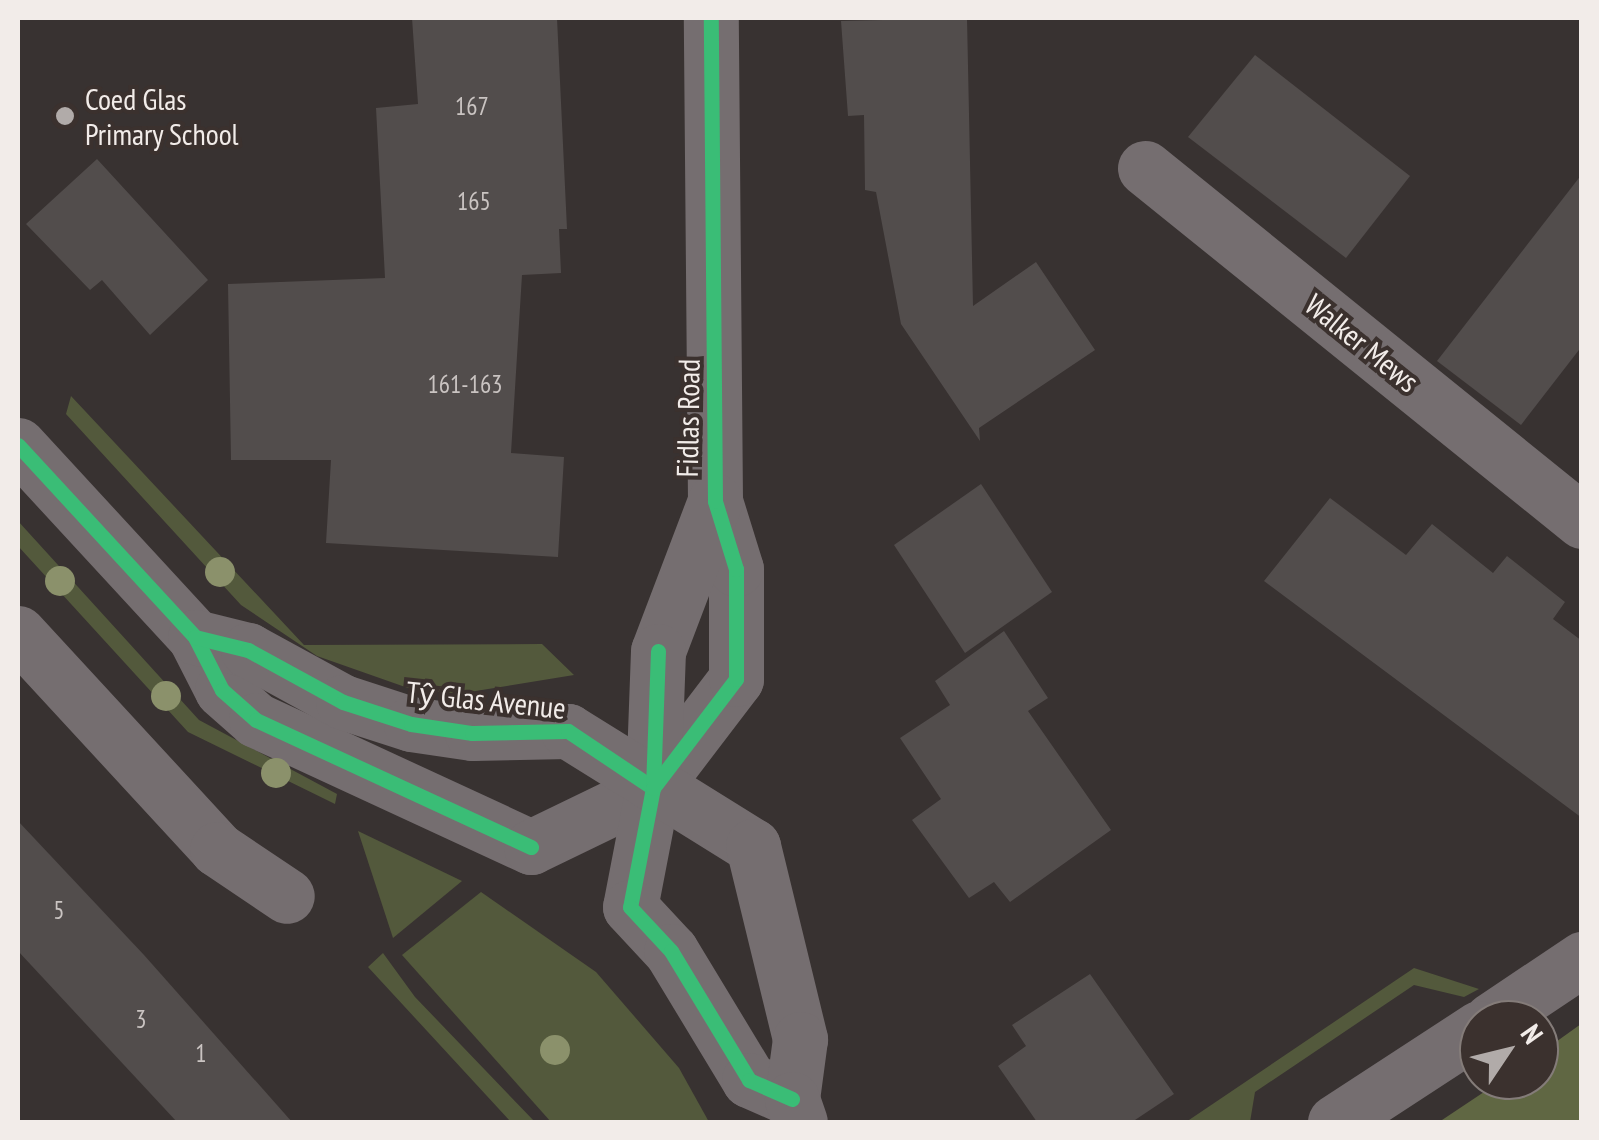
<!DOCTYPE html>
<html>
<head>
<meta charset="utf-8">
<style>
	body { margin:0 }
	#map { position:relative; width:1599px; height:1140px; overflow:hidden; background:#383231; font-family:"PT Sans Narrow",sans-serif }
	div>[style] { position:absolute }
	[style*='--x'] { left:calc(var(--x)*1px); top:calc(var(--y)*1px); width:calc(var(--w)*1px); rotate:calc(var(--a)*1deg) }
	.green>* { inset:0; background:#53593c }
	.forest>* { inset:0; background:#606743 }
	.building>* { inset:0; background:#524d4c }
	.minor>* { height:55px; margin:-27.5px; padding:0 27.5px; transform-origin:27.5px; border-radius:27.5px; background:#756e70 }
	.cycleway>* { height:15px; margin:-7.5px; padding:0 7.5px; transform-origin:7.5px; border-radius:7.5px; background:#3abd76 }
	.trees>* { width:30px; height:30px; margin:-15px; border-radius:50%; background:#8b916b }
	.dots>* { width:28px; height:28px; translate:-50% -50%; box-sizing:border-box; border:5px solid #3b312e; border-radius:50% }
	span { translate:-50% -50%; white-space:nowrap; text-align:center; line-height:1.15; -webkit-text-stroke:8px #3b312e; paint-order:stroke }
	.number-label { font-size:25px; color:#cac4c2 }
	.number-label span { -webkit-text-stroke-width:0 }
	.poi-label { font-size:30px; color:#f2ece9 }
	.left { translate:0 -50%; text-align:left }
	.street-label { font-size:30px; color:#f2ece9 }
	.frame { position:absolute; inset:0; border:20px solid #f2ece9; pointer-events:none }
	.north { position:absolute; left:1459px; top:1000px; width:100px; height:100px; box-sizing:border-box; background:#3b312e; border:2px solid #847c79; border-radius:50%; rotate:55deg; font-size:28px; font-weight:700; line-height:40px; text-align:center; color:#f2ece9 }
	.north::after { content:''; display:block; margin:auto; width:35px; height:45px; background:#b1aba9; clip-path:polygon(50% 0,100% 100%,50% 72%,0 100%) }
</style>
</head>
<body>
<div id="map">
	<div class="green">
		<i style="clip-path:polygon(71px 396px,304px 645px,542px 644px,574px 675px,457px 694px,408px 688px,317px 656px,241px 605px,66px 414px)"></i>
		<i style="clip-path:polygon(18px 521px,199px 720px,337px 794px,335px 804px,188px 732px,18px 546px)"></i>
		<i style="clip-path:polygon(358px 831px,462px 881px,393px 938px)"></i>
		<i style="clip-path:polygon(481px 892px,596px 972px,679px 1068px,709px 1122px,551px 1122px,402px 955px)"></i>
		<i style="clip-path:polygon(383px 953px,415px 997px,535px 1122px,511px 1122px,368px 967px)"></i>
		<i style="clip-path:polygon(1414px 968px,1479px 989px,1464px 997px,1414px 985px,1255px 1092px,1250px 1122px,1186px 1122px)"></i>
	</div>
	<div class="forest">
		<i style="clip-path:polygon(1581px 1024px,1581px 1122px,1439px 1122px,1502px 1080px,1539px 1080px,1539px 1054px)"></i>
	</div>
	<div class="building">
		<i style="clip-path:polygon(412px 18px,557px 18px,567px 229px,559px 229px,561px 273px,522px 275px,511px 453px,564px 457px,558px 557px,326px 543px,331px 460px,231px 460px,228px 284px,385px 278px,376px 108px,418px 104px)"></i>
		<i style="clip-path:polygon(967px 18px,973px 306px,1036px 262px,1095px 350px,979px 428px,980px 441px,901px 324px,876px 192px,865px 190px,864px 115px,848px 116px,841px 21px)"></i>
		<i style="clip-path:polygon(1255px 55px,1410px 176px,1346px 258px,1188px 137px)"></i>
		<i style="clip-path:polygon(97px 159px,208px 280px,150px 335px,102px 280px,90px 290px,26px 224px)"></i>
		<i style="clip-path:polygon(1582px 174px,1582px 346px,1521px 425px,1437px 361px)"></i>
		<i style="clip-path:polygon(981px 484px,1052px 592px,965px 653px,894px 545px)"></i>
		<i style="clip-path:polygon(1330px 498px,1406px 555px,1432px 524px,1493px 573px,1507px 556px,1565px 602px,1553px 619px,1582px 641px,1582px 818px,1264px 581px)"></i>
		<i style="clip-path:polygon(1004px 631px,1048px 698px,1028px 711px,1111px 830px,1010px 902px,994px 882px,969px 898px,912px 820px,941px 799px,900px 738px,950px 705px,935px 681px)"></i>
		<i style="clip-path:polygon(18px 821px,144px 955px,292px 1122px,177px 1122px,18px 951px)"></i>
		<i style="clip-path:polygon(1090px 974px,1174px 1094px,1132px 1122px,1037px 1122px,998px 1066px,1026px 1046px,1012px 1025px)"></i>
	</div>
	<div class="minor">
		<i style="--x:1145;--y:168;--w:562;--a:38.93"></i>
		<i style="--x:18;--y:445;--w:261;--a:47.3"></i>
		<i style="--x:195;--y:637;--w:59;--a:63"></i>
		<i style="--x:222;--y:690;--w:45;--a:41.4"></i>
		<i style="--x:256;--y:720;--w:303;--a:24.8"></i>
		<i style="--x:531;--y:847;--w:136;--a:-25.8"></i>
		<i style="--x:653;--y:788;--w:137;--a:-52.7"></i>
		<i style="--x:736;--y:679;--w:110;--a:-90"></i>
		<i style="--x:736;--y:569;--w:71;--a:-107.2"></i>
		<i style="--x:715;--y:501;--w:483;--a:-90.5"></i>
		<i style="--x:715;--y:501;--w:160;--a:110.8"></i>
		<i style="--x:658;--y:651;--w:137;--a:92.1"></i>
		<i style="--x:653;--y:788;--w:121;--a:100.9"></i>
		<i style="--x:630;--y:907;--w:60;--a:47"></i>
		<i style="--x:671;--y:951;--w:151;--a:58.8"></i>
		<i style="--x:749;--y:1080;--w:47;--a:23.8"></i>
		<i style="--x:18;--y:633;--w:294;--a:47.3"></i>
		<i style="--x:217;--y:849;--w:84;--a:33.9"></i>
		<i style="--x:195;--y:637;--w:55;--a:13.8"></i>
		<i style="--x:248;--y:650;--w:108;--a:28.7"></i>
		<i style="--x:343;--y:702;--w:71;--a:17.9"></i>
		<i style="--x:411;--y:724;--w:62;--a:8.4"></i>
		<i style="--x:472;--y:733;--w:96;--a:-1.2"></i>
		<i style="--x:568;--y:731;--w:218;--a:31.9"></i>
		<i style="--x:753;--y:846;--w:199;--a:76.3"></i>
		<i style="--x:800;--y:1039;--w:61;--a:97.6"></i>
		<i style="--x:792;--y:1099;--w:24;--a:71"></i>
		<i style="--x:1491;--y:1020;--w:110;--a:-33.8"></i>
		<i style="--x:1335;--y:1122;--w:172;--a:-33.1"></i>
	</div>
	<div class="cycleway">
		<i style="--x:18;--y:445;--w:261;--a:47.3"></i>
		<i style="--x:195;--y:637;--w:59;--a:63"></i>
		<i style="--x:222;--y:690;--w:45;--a:41.4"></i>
		<i style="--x:256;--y:720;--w:303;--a:24.8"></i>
		<i style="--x:195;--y:637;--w:55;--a:13.8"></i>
		<i style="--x:248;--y:650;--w:108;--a:28.7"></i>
		<i style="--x:343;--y:702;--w:71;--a:17.9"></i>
		<i style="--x:411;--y:724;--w:62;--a:8.4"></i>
		<i style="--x:472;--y:733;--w:96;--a:-1.2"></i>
		<i style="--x:568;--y:731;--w:102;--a:33.8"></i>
		<i style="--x:658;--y:651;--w:137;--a:92.1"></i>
		<i style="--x:653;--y:788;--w:121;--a:100.9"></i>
		<i style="--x:630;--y:907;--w:60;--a:47"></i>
		<i style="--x:671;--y:951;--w:151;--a:58.8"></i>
		<i style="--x:749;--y:1080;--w:47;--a:23.8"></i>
		<i style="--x:653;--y:788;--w:137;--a:-52.7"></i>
		<i style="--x:736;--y:679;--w:110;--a:-90"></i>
		<i style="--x:736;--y:569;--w:71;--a:-107.2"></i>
		<i style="--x:715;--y:501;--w:483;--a:-90.5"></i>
	</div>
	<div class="trees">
		<i style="left:220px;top:572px"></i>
		<i style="left:60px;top:581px"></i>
		<i style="left:166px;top:696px"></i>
		<i style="left:276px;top:773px"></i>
		<i style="left:555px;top:1050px"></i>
	</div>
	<div class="dots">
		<i style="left:65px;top:116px;background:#b1aba9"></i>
	</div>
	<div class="number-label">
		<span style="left:472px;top:106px">167</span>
		<span style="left:474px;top:201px">165</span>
		<span style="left:465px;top:384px">161-163</span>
		<span style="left:59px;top:910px">5</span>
		<span style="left:141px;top:1019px">3</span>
		<span style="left:201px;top:1053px">1</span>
	</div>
	<div class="poi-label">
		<span class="left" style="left:85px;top:116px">Coed Glas<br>Primary School</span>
	</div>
	<div class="street-label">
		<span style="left:1362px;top:343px;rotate:39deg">Walker Mews</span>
		<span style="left:688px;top:418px;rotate:-89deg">Fidlas Road</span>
		<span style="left:486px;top:700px;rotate:6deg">Tŷ Glas Avenue</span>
	</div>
	<div class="frame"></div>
	<div class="north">N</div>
</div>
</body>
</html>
